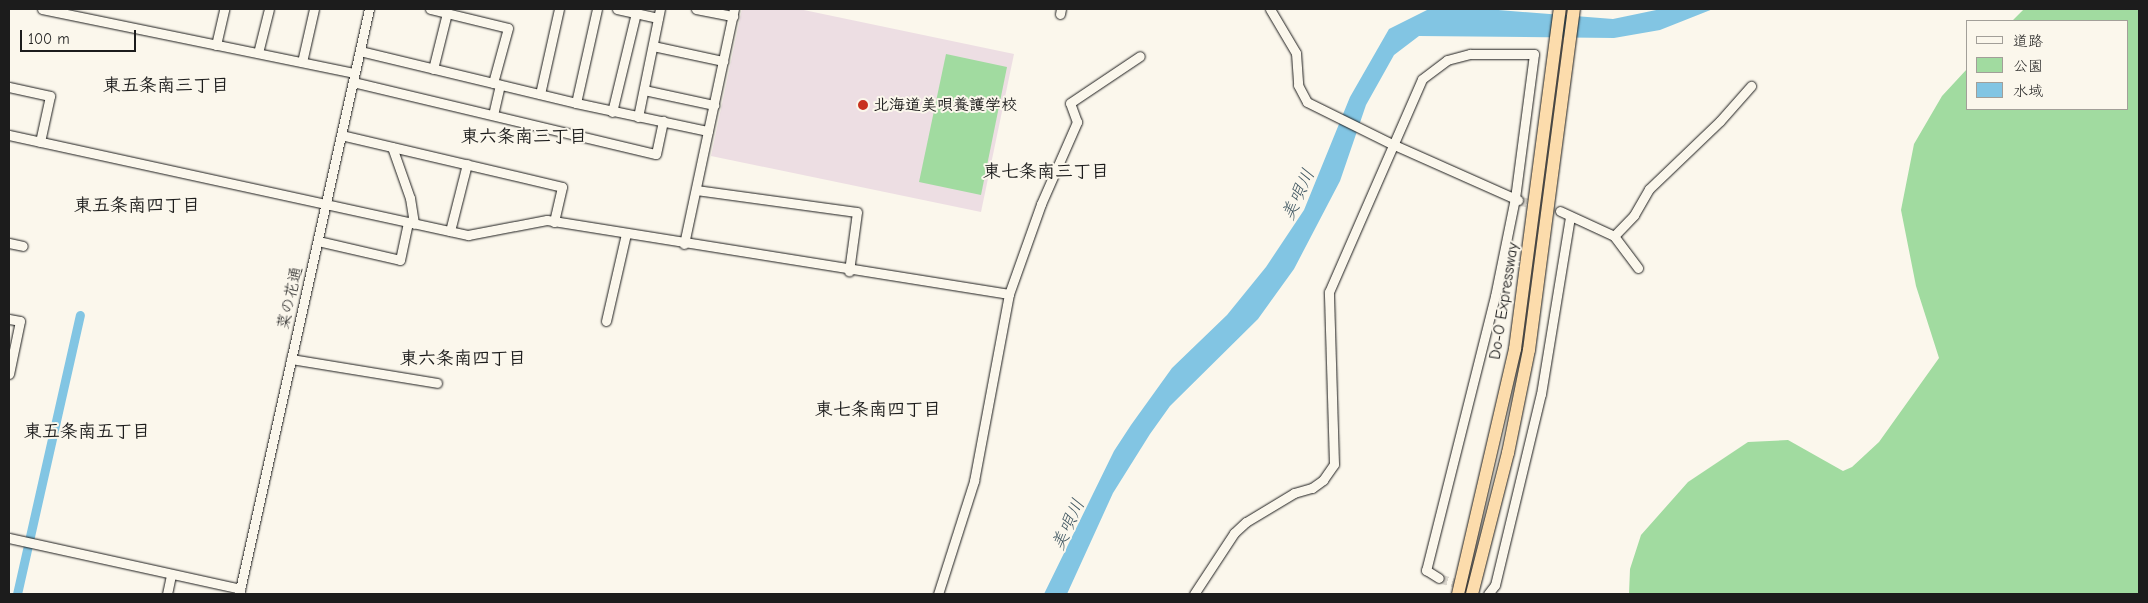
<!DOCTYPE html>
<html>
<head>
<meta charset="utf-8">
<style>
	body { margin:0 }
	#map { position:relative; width:2148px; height:603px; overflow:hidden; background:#fbf7ec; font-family:"Comic Neue","Klee One",sans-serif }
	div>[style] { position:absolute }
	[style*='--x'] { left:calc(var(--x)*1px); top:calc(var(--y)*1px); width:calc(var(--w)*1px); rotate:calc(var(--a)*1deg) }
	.built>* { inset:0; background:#eddee3 }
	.green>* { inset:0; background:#a1dba0 }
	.water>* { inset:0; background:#82c5e3 }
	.canal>* { height:9px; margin:-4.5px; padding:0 4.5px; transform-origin:4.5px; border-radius:4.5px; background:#82c5e3 }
	.minor-tunnel>* { height:9px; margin-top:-4.5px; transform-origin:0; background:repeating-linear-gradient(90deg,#dad6cd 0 9px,transparent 0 13.5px) }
	.roads { filter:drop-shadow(0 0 1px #1c1c1c) drop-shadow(0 0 1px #1c1c1c) }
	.minor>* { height:9px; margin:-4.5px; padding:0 4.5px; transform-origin:4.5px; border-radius:4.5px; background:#fbf7ec }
	.highway>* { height:12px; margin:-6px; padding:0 6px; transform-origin:6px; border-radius:6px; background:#fcdcac }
	.dots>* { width:14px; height:14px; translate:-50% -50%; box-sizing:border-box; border:2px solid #fbf7ec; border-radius:50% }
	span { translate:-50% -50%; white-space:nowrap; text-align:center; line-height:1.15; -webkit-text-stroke:4px #fbf7ec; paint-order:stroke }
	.poi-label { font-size:16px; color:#1c1c1c; font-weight:700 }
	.left { translate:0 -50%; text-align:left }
	.street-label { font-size:16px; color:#1c1c1c }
	.neighbourhood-label { font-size:18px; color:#1c1c1c; font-weight:700 }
	.water-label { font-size:18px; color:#405762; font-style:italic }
	.frame { position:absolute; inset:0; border:10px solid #1c1c1c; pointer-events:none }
	.legend { position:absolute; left:1966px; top:20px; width:162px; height:90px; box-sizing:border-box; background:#fbf7ec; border:1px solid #a29f99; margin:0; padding:6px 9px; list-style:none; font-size:15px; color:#1c1c1c }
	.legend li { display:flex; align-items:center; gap:10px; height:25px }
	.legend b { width:25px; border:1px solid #a29f99 }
	.scale { position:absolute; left:20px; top:30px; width:116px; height:22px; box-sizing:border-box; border:2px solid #1c1c1c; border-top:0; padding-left:6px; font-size:15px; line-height:18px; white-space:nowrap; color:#1c1c1c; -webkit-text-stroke:4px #fbf7ec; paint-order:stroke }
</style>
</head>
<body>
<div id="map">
	<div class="built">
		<i style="clip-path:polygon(742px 9px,799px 9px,1014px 54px,981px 212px,711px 156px)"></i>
	</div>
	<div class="green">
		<i style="clip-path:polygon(2024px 9px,2139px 9px,2139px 594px,1629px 594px,1630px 569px,1641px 535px,1688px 482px,1748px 442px,1788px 440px,1843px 471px,1852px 467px,1879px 442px,1939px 358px,1916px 286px,1901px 210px,1914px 144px,1942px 96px,1967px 69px,1967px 109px,2127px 109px,2127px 21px,2012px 21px)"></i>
		<i style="clip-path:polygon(946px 54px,1007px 67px,981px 195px,919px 182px)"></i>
	</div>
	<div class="water">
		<i style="clip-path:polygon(1429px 9px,1486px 9px,1613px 19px,1661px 9px,1713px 9px,1660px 30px,1614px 38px,1419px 36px,1394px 55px,1366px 105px,1340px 181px,1294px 269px,1258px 319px,1170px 406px,1150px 434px,1113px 493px,1067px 594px,1044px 594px,1114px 451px,1131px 425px,1172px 368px,1227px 315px,1266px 267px,1304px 210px,1350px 97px,1389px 29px)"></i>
	</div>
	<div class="canal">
		<i style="--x:17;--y:594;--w:286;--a:-77.3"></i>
	</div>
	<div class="minor-tunnel">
		<i style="--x:1518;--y:200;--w:43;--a:14.7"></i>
		<i style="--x:1439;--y:578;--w:27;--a:17"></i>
	</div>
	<div class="roads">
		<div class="minor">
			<i style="--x:42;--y:9;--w:318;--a:11.6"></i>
			<i style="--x:430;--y:9;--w:80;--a:13.7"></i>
			<i style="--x:508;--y:28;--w:57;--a:105.3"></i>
			<i style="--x:617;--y:9;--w:42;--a:12.4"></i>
			<i style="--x:696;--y:9;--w:38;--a:11"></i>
			<i style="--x:1270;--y:9;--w:51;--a:59.4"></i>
			<i style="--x:1296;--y:53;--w:32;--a:86"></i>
			<i style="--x:1298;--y:85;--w:19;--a:62"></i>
			<i style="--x:1307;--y:102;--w:95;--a:26.3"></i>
			<i style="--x:1392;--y:144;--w:138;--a:24"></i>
			<i style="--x:1060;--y:14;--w:5;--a:-79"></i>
			<i style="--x:216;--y:45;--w:37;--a:-77"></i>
			<i style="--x:653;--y:46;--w:72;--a:12.1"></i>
			<i style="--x:360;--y:51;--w:222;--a:13.5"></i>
			<i style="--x:576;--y:103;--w:135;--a:12"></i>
			<i style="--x:258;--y:53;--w:45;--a:-76"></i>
			<i style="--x:302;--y:62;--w:54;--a:-77.2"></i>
			<i style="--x:433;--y:69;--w:58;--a:-76"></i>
			<i style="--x:353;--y:82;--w:311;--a:13.4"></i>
			<i style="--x:656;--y:154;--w:34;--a:-78"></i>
			<i style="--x:9;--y:87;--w:42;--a:12.4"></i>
			<i style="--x:50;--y:96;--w:47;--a:102.3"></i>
			<i style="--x:644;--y:90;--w:72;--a:12.1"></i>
			<i style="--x:540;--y:94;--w:87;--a:-77.4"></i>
			<i style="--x:576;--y:103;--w:96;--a:-77.4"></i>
			<i style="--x:612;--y:112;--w:102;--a:-76.4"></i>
			<i style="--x:493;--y:115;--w:31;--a:-77"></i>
			<i style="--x:638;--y:117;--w:110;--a:-78.5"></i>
			<i style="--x:9;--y:135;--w:470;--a:12.3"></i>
			<i style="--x:468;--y:235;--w:80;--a:-10.8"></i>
			<i style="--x:547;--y:220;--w:468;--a:9.1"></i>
			<i style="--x:341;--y:135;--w:227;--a:13.2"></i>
			<i style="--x:562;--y:187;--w:36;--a:103"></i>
			<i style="--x:392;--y:147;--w:54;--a:70.6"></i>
			<i style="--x:410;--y:198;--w:26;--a:81"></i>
			<i style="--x:696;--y:190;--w:162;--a:7.8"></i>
			<i style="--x:857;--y:212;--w:60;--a:97.7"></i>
			<i style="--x:1560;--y:211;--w:60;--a:24.8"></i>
			<i style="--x:1614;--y:236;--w:40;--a:53"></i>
			<i style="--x:450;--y:231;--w:69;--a:-75.8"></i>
			<i style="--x:1614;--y:236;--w:29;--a:-46"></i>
			<i style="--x:1634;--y:215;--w:30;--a:-60"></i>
			<i style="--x:1649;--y:189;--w:98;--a:-43.8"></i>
			<i style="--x:1720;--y:121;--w:47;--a:-48.5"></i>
			<i style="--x:318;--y:241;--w:84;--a:13"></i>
			<i style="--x:400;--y:260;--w:39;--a:-78"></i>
			<i style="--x:9;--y:243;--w:14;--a:12"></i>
			<i style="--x:684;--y:244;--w:240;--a:-78"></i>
			<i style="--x:9;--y:319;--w:11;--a:10"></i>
			<i style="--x:20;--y:321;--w:54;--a:101.7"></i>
			<i style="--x:606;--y:321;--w:89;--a:-77.1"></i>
			<i style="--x:291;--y:359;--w:148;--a:9.3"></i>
			<i style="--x:9;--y:538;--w:237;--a:12.4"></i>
			<i style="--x:167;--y:594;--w:19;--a:-78"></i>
			<i style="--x:239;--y:594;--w:599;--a:-77.47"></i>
			<i style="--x:938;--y:594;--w:119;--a:-72.3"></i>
			<i style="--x:974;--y:481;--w:190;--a:-79.4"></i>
			<i style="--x:1009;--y:294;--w:96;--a:-70.4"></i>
			<i style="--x:1041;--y:204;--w:90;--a:-66.3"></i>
			<i style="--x:1077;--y:122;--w:20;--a:-110"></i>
			<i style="--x:1070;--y:103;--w:84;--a:-33.9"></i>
			<i style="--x:1194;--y:594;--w:73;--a:-56.7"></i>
			<i style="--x:1234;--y:533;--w:16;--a:-43"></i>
			<i style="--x:1246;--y:522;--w:56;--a:-31.1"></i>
			<i style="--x:1294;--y:493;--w:19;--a:-16"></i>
			<i style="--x:1312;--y:488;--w:14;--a:-36"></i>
			<i style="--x:1323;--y:480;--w:19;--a:-55"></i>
			<i style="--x:1334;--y:464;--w:172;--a:-91.7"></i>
			<i style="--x:1329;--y:292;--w:232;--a:-66.4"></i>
			<i style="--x:1422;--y:79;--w:31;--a:-37"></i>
			<i style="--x:1447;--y:60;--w:24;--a:-15"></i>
			<i style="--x:1470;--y:54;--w:64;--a:0"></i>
			<i style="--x:1534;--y:54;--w:145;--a:97.5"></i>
			<i style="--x:1515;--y:198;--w:100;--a:101.5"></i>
			<i style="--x:1495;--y:296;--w:283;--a:104.1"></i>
			<i style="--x:1426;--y:570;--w:15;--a:32"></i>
			<i style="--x:1488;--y:594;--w:11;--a:-52"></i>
			<i style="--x:1495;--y:585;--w:196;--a:-76.5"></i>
			<i style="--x:1541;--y:394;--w:180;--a:-80.7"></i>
		</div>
		<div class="highway">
			<i style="--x:1458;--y:594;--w:252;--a:-76.9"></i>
			<i style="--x:1515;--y:349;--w:343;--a:-82.5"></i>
			<i style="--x:1472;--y:594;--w:146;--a:-75.7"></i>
			<i style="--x:1508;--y:453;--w:105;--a:-78.5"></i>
			<i style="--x:1529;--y:350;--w:344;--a:-82.5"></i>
		</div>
	</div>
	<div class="dots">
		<i style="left:863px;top:105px;background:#c8321e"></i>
	</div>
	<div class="poi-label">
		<span class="left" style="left:873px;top:105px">北海道美唄養護学校</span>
	</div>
	<div class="street-label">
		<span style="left:290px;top:298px;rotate:-77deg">菜の花通</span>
		<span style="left:1504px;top:301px;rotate:-81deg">Do-O Expressway</span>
	</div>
	<div class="neighbourhood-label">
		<span style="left:166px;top:86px">東五条南三丁目</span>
		<span style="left:524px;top:137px">東六条南三丁目</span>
		<span style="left:1046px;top:172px">東七条南三丁目</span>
		<span style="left:137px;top:206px">東五条南四丁目</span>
		<span style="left:463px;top:359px">東六条南四丁目</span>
		<span style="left:878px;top:410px">東七条南四丁目</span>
		<span style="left:87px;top:432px">東五条南五丁目</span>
	</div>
	<div class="water-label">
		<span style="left:1299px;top:195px;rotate:-65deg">美唄川</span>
		<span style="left:1069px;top:525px;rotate:-65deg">美唄川</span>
	</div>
	<div class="frame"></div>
	<ul class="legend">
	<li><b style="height:6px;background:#fbf7ec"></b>道路</li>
	<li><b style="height:14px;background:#a1dba0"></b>公園</li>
	<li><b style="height:14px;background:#82c5e3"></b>水域</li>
	</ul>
	<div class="scale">100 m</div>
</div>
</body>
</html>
